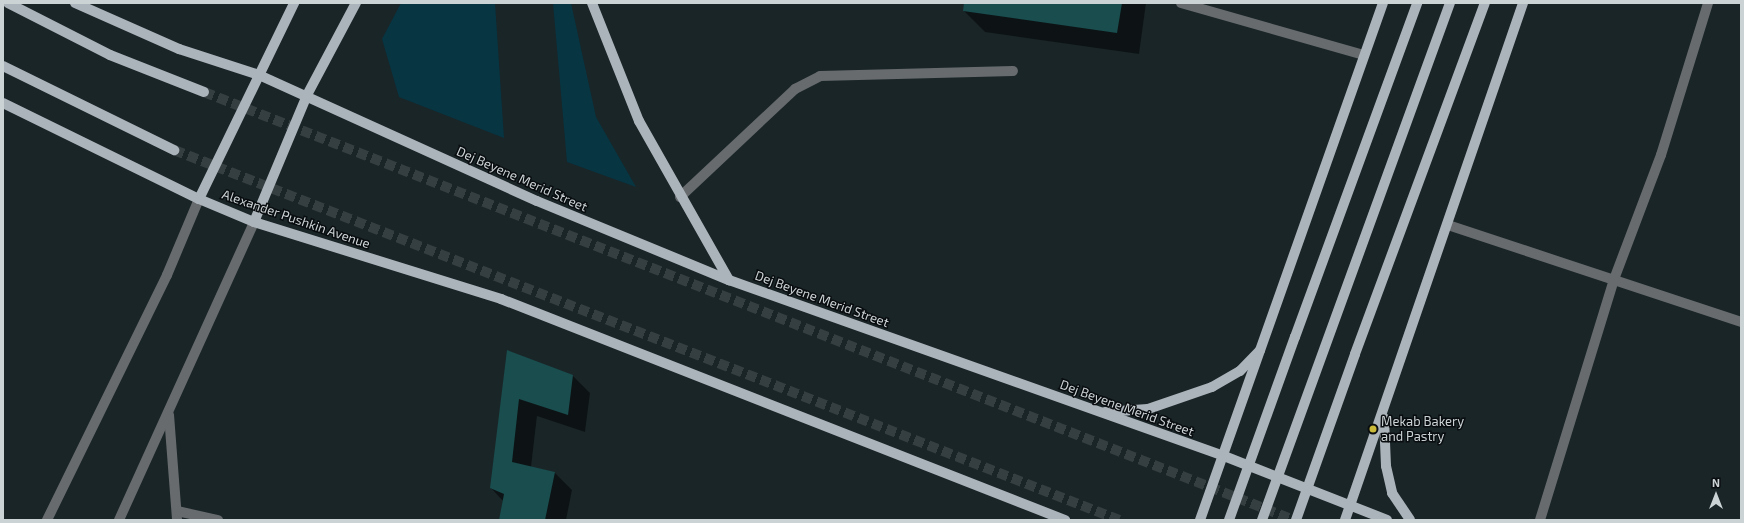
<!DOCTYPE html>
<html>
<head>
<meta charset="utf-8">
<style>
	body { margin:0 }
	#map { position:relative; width:1744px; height:523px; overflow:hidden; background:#1a2528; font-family:"Exo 2",sans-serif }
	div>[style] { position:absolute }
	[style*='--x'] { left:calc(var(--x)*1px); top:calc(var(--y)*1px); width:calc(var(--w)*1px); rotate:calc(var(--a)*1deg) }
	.green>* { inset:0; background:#073542 }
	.shadow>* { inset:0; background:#0007 }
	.building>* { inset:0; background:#194d4e }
	.major-tunnel>* { height:10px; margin-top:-5px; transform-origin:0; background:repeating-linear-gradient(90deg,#353f42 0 10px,transparent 0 15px) }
	.minor>* { height:10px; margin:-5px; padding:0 5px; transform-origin:5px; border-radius:5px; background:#676b6e }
	.major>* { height:10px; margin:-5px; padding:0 5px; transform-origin:5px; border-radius:5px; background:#acb4bb }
	.major-bridge>* { height:10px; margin:-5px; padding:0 5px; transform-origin:5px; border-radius:5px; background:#acb4bb }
	.dots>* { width:11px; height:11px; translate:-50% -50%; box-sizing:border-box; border:2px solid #090d0f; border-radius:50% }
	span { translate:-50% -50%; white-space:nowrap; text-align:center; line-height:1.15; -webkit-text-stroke:3px #090d0f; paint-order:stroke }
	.street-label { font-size:13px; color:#ccd3d5 }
	.poi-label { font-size:13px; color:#ccd3d5 }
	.left { translate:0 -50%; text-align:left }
	.frame { position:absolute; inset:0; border:4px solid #ccd3d5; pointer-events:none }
	.north { position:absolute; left:1696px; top:475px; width:40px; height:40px; -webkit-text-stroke:3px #090d0f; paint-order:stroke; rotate:0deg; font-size:11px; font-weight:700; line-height:16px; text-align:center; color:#ccd3d5 }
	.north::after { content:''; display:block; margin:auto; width:14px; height:18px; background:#ccd3d5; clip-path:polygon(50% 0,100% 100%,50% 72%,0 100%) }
</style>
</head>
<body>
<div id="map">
	<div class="green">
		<i style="clip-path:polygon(401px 3px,495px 3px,504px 138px,399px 97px,382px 39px)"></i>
		<i style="clip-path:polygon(553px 3px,571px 3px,596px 117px,636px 187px,567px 162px)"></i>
	</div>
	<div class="shadow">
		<i style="clip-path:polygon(965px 3px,1146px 3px,1139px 54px,985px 32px,964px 11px)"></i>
		<i style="clip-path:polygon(508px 352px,573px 376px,590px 393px,585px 432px,537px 416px,531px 467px,554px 472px,572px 490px,566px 520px,500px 520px,503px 501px,491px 488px)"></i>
	</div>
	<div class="building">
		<i style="clip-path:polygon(964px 3px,1122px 3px,1117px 33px,963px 11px)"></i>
		<i style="clip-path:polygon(507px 350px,573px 375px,568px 415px,519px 399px,512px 462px,555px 472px,545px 520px,499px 520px,504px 494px,490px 488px)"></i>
	</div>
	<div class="major-tunnel">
		<i style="--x:204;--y:92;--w:1171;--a:21.44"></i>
		<i style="--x:174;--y:150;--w:1015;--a:21.38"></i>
	</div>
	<div class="minor">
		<i style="--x:1181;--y:3;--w:190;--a:15.9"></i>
		<i style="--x:680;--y:197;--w:158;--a:-43.2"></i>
		<i style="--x:795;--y:89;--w:28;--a:-27"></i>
		<i style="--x:820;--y:76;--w:193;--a:-1.5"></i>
		<i style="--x:1448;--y:225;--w:309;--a:18.3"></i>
		<i style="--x:169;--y:415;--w:105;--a:85.6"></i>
		<i style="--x:177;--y:511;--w:42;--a:12.4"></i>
		<i style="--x:47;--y:520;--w:273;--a:-63.9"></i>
		<i style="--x:167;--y:275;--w:82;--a:-67.2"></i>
		<i style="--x:119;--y:520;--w:327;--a:-65.6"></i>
		<i style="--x:1540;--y:520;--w:249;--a:-72.9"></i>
		<i style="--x:1613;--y:282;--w:136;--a:-69.3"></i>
		<i style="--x:1661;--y:155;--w:159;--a:-72.8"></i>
	</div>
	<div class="major">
		<i style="--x:8;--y:3;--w:114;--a:27"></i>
		<i style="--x:110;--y:55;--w:101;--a:21.5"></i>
		<i style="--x:75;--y:3;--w:114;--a:23.9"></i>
		<i style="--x:179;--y:49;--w:84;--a:18"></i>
		<i style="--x:259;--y:75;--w:305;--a:24.4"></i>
		<i style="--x:537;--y:201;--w:208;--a:22.4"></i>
		<i style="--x:729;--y:280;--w:525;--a:19.57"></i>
		<i style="--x:1224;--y:456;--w:175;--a:21.4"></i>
		<i style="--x:592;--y:3;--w:127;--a:68.3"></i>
		<i style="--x:639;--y:121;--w:183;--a:60.5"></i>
		<i style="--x:3;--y:66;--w:191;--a:26.2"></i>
		<i style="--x:3;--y:103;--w:218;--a:26.1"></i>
		<i style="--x:199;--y:199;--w:60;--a:22.7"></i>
		<i style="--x:254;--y:222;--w:259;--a:17.3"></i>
		<i style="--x:501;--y:299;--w:606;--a:21.4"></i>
		<i style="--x:199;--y:199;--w:218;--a:-64.1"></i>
		<i style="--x:254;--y:222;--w:138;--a:-67.3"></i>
		<i style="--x:307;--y:95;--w:104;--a:-62"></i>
		<i style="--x:1295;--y:337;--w:356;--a:-69.9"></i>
		<i style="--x:1355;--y:354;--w:374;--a:-69.7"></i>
		<i style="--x:1105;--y:412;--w:43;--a:-4"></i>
		<i style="--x:1148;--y:409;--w:68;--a:-19"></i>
		<i style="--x:1212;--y:387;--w:32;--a:-30"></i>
		<i style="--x:1240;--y:371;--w:29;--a:-46"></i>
		<i style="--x:1384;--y:418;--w:48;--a:87.6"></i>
		<i style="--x:1386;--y:466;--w:28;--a:77"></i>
		<i style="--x:1392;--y:493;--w:32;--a:56"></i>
		<i style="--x:1200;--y:520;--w:548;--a:-70.51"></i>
		<i style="--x:1262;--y:520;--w:550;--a:-70.02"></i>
		<i style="--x:1345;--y:520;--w:547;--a:-71"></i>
	</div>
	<div class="major-bridge">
		<i style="--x:1229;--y:520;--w:195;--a:-70.2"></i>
		<i style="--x:1296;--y:520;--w:176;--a:-70.4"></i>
	</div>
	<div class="dots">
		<i style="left:1373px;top:429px;background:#caba3a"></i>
	</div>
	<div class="street-label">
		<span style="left:522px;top:179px;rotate:24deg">Dej Beyene Merid Street</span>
		<span style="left:296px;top:219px;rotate:19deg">Alexander Pushkin Avenue</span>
		<span style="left:822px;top:299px;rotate:20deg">Dej Beyene Merid Street</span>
		<span style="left:1127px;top:408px;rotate:20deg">Dej Beyene Merid Street</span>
	</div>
	<div class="poi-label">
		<span class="left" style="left:1381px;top:429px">Mekab Bakery<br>and Pastry</span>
	</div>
	<div class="frame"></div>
	<div class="north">N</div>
</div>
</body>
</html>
